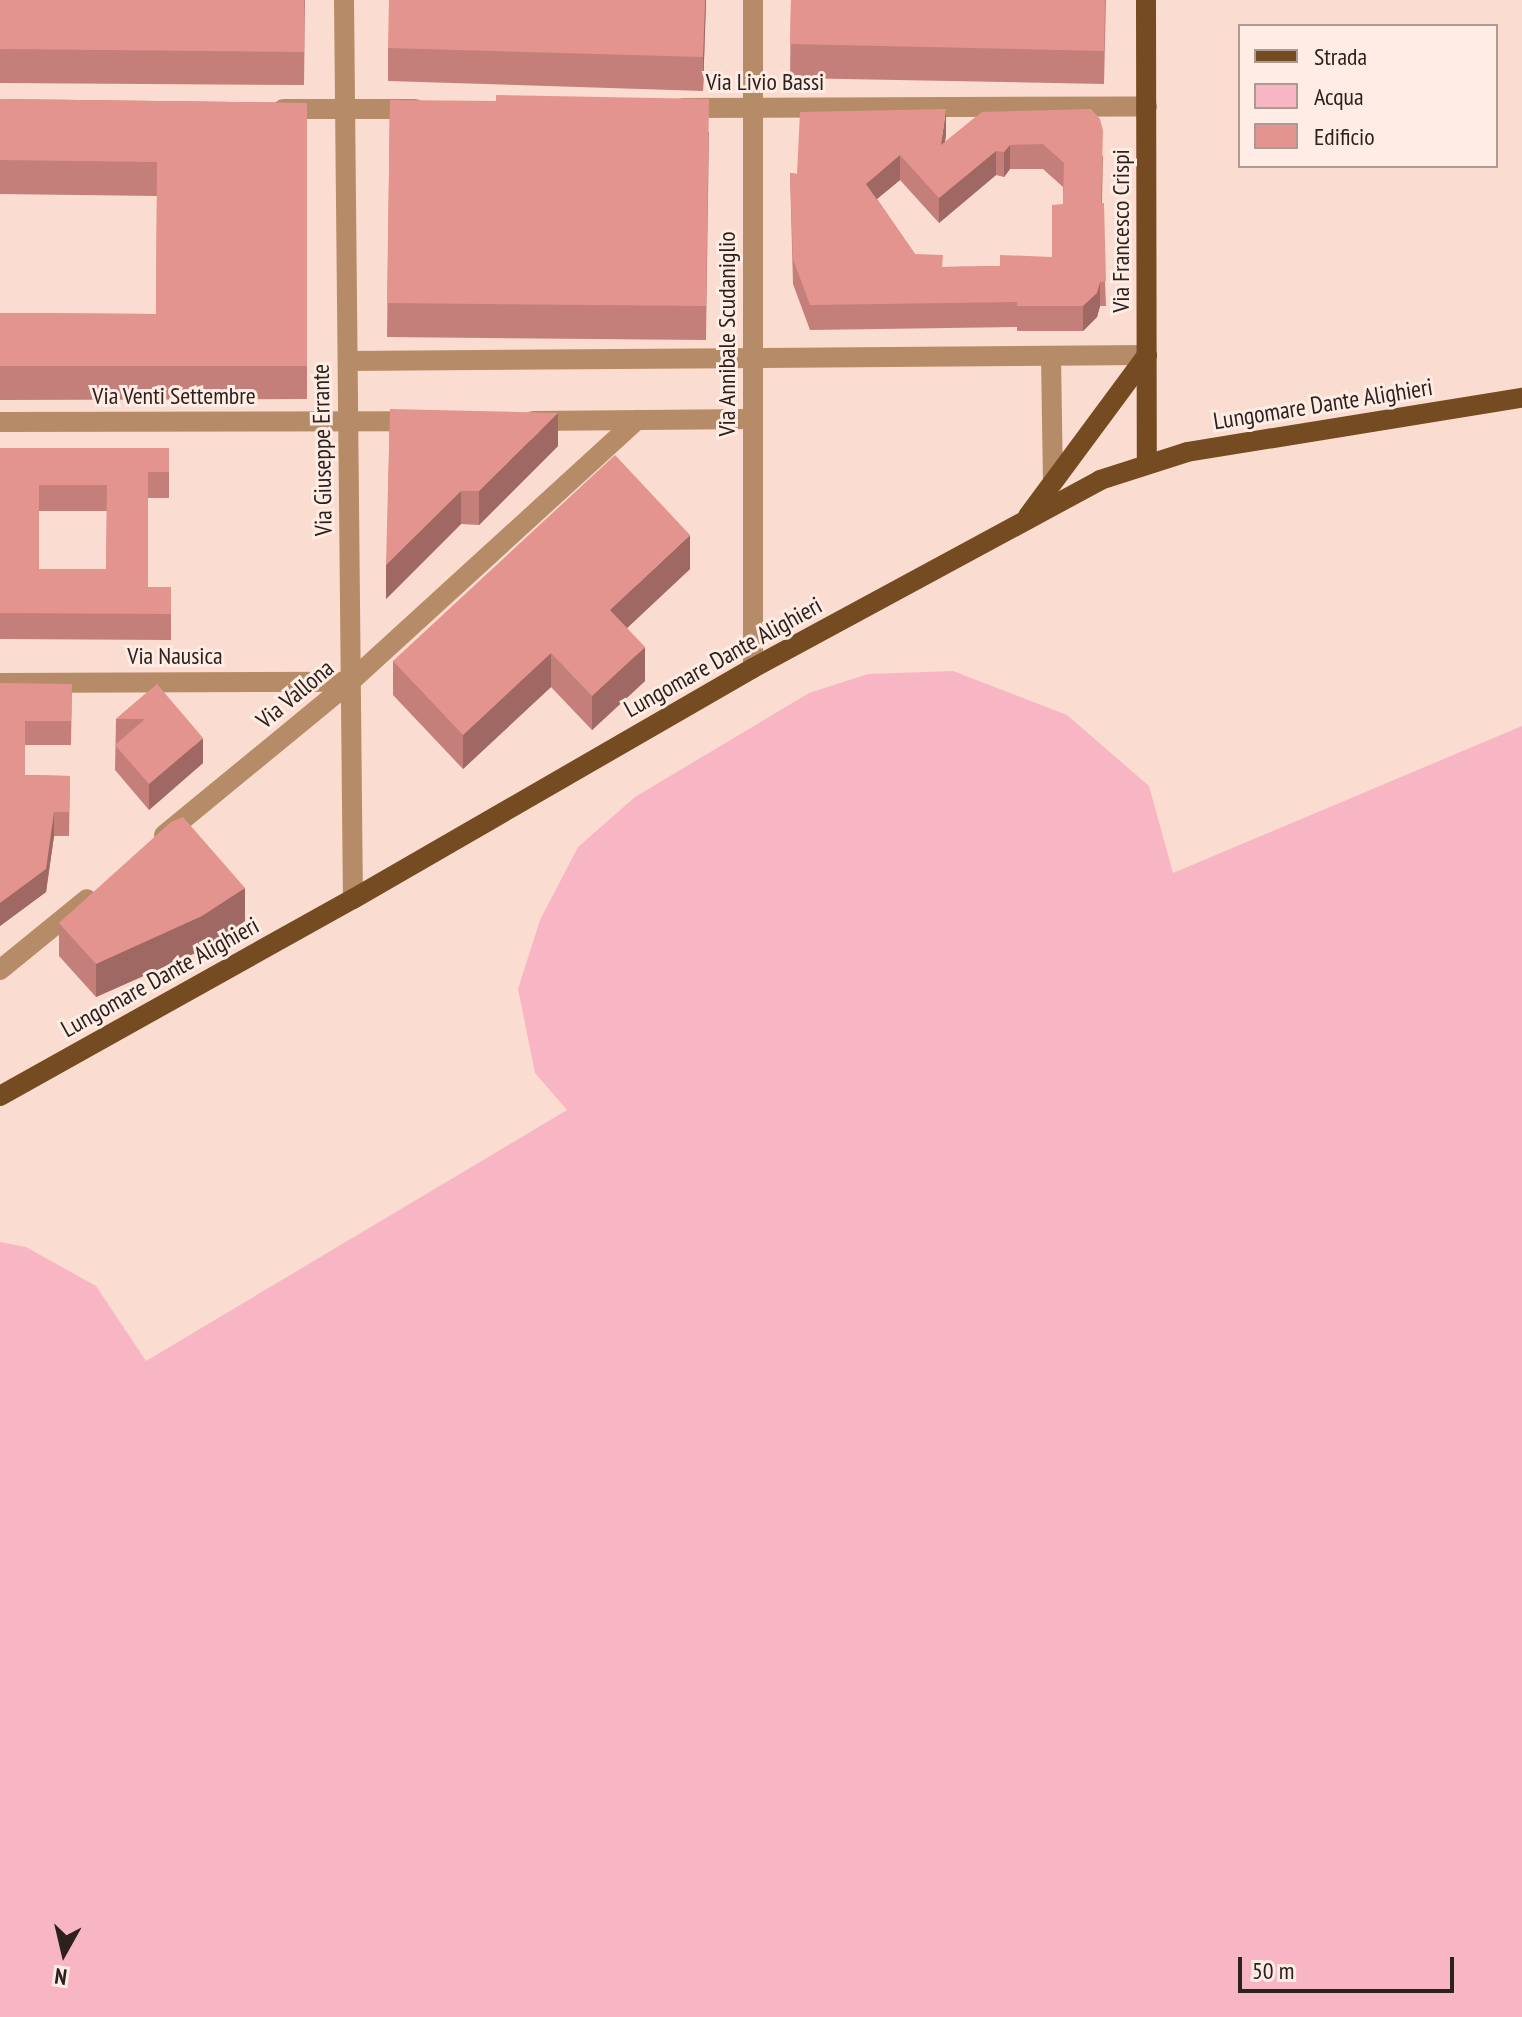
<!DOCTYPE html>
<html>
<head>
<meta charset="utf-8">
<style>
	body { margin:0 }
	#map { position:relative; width:1522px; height:2017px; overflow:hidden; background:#fbdcd0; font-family:"PT Sans Narrow",sans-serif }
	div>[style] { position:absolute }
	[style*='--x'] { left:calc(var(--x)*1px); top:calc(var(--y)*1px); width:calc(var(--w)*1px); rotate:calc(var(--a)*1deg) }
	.water>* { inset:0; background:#f8b6c5 }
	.minor>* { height:20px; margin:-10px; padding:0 10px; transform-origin:10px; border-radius:10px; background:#b58c67 }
	.major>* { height:20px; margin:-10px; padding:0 10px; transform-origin:10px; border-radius:10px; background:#754b21 }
	.wall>* { inset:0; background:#c47f7a }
	.shaded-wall>* { inset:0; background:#a06863 }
	.building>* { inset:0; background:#e4948e }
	span { translate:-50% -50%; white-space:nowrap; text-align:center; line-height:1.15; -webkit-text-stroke:6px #ffece5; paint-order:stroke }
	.street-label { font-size:24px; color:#2c211d }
	.legend { position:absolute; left:1238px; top:24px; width:260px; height:144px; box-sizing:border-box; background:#ffece5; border:2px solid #ab9b95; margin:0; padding:10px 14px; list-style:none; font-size:24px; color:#2c211d }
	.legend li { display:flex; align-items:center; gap:16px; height:40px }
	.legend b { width:40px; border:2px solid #ab9b95 }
	.north { position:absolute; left:24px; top:1913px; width:80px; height:80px; -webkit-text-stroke:6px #ffece5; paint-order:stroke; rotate:188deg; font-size:22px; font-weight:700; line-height:32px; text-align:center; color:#2c211d }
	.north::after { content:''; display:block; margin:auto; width:28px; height:36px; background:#2c211d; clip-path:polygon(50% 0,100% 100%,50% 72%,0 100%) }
	.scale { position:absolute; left:1238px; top:1957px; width:216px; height:36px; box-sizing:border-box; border:4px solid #2c211d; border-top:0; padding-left:10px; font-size:24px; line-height:28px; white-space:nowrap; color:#2c211d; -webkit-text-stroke:6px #ffece5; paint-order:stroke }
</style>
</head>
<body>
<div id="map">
	<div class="water">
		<i style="clip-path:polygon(953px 671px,1067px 715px,1149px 786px,1173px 873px,1522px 726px,1522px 2017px,0 2017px,0 1242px,26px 1247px,96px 1286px,146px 1361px,567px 1110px,535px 1073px,518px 989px,540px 920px,578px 847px,635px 797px,809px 693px,868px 674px)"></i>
	</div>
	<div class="minor">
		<i style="--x:344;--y:0;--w:899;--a:89.43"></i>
		<i style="--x:683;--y:108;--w:464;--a:-0.2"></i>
		<i style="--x:283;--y:109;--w:132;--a:0"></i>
		<i style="--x:1051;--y:356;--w:125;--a:89.1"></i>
		<i style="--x:348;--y:361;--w:799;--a:-0.43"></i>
		<i style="--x:533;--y:421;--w:220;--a:-0.5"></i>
		<i style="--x:0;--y:422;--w:417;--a:-0.1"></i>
		<i style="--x:753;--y:668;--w:668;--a:-90"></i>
		<i style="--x:0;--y:683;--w:350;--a:-0.2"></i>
		<i style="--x:164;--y:835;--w:241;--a:-39.4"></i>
		<i style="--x:350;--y:682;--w:389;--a:-42.4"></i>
		<i style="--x:0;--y:970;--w:112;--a:-39.2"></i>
	</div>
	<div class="major">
		<i style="--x:1146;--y:0;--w:462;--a:89.9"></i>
		<i style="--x:1028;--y:516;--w:200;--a:-53.5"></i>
		<i style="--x:0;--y:1096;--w:404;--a:-29.2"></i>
		<i style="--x:353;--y:899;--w:462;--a:-30"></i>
		<i style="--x:753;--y:668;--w:395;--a:-28.4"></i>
		<i style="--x:1100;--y:480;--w:91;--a:-17.8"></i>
		<i style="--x:1187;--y:452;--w:339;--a:-9.2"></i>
	</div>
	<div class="wall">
		<i style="clip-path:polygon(0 0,305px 0,304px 85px,0 83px)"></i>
		<i style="clip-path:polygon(706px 0,703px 91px,388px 81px,388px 48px)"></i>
		<i style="clip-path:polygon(791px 0,1106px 0,1104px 84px,790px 78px)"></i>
		<i style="clip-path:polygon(0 99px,307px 103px,307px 399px,0 400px,0 313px,156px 314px,157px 196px,0 194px)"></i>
		<i style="clip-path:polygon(390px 100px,709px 132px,706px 340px,387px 337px)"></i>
		<i style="clip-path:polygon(evenodd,982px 112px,1103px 156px,1102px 203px,1106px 306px,1100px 306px,1097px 317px,1083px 331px,1017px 331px,1017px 327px,810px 330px,793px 284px,790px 173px,797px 174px,946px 134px,945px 142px,982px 112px,1010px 169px,1043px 169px,1063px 187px,1063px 204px,1052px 257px,1000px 266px,943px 267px,915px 254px,877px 199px,900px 180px,939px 223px,996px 175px,1004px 177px,1010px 169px)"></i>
		<i style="clip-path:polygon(390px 409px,558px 446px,479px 525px,461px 524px,386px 599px)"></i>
		<i style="clip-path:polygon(evenodd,0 448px,169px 448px,169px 498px,148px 498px,148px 587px,171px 587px,171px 640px,0 639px,0 448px,39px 511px,107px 511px,106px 569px,39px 569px,39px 511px)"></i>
		<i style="clip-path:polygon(690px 569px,627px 628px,645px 681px,592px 730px,551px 687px,463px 769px,393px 695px,393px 661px)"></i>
		<i style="clip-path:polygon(0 683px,72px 684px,71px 745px,25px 745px,25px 775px,70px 776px,69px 836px,54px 836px,46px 892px,0 926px)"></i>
		<i style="clip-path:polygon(157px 684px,203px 763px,149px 810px,115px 770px,116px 719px)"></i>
		<i style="clip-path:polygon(245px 921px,202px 950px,96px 997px,59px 956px,59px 923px)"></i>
	</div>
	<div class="shaded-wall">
		<i style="clip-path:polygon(705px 0,706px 0,703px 91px,703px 57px)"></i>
		<i style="clip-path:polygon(946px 109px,946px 134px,941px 170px,941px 145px)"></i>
		<i style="clip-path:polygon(1010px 145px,1010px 169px,1004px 177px,1004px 152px)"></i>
		<i style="clip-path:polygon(996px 151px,996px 175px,939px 223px,939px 198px)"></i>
		<i style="clip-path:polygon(900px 155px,900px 180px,866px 208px,866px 184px)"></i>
		<i style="clip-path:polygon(1100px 282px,1100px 306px,1097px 317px,1083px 331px,1083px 306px)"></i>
		<i style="clip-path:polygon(558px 413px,558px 446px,479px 525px,479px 491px)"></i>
		<i style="clip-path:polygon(461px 491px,461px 524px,386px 599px,386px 565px)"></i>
		<i style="clip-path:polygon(690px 535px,690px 569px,610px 644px,610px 610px)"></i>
		<i style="clip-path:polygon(645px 647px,645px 681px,592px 730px,592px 696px)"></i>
		<i style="clip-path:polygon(551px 653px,551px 687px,463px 769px,463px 735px)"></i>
		<i style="clip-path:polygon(203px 738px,203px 763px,149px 810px,149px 784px)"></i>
		<i style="clip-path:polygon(54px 812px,54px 836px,46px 892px,0 926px,0 903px)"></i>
		<i style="clip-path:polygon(245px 888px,245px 921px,202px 950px,96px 997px,96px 964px)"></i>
	</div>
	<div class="building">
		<i style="clip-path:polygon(0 0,304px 0,304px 52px,0 49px)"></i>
		<i style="clip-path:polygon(389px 0,705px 0,703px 57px,388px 48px)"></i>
		<i style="clip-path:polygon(791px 0,1105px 0,1104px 51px,790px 44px)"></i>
		<i style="clip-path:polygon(496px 95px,709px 99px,706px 306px,387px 303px,390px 100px,496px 101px)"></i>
		<i style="clip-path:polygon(0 99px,307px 103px,307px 366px,0 366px,0 313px,156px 314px,157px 162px,0 160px)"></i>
		<i style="clip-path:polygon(evenodd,946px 109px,941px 145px,982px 112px,1091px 109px,1100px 119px,1103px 131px,1101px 203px,1104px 203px,1106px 281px,1100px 282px,1097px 293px,1083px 306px,1017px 306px,1017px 302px,810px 305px,793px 259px,790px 173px,797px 174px,800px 112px,946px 109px,1043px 144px,1064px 163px,1063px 204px,1052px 205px,1052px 257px,1000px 255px,1000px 266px,942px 267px,943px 255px,915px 254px,866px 184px,900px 155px,939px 198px,996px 151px,1004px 152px,1010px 145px,1043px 144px)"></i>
		<i style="clip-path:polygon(390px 409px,558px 413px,479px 491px,461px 491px,386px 565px)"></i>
		<i style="clip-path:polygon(evenodd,0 448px,169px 448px,169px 472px,148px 472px,148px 587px,171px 587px,171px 614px,0 613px,0 448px,39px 485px,107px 485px,106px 569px,39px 569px,39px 485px)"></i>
		<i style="clip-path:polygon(615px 455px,690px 535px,610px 610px,645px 647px,592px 696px,551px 653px,463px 735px,393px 661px)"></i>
		<i style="clip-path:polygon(0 683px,72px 684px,71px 721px,25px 721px,25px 775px,70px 776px,69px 812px,54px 812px,46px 869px,0 903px)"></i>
		<i style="clip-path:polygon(157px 684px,203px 738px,149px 784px,115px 745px,145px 719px,116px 719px)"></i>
		<i style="clip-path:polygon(183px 817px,245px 888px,202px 916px,96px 964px,59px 923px,171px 822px)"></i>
	</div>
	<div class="street-label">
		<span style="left:765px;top:82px">Via Livio Bassi</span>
		<span style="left:1121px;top:231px;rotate:-90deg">Via Francesco Crispi</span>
		<span style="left:727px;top:334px;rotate:-90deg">Via Annibale Scudaniglio</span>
		<span style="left:174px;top:396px">Via Venti Settembre</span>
		<span style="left:1323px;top:404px;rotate:-9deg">Lungomare Dante Alighieri</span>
		<span style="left:322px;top:450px;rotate:-91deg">Via Giuseppe Errante</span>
		<span style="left:175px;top:656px">Via Nausica</span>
		<span style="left:723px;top:657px;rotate:-29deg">Lungomare Dante Alighieri</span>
		<span style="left:295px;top:694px;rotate:-40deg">Via Vallona</span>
		<span style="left:160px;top:977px;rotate:-29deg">Lungomare Dante Alighieri</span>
	</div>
	<ul class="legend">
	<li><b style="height:10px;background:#754b21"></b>Strada</li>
	<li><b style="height:22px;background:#f8b6c5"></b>Acqua</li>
	<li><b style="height:22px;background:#e4948e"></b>Edificio</li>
	</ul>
	<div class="north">N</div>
	<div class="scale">50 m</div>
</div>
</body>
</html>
